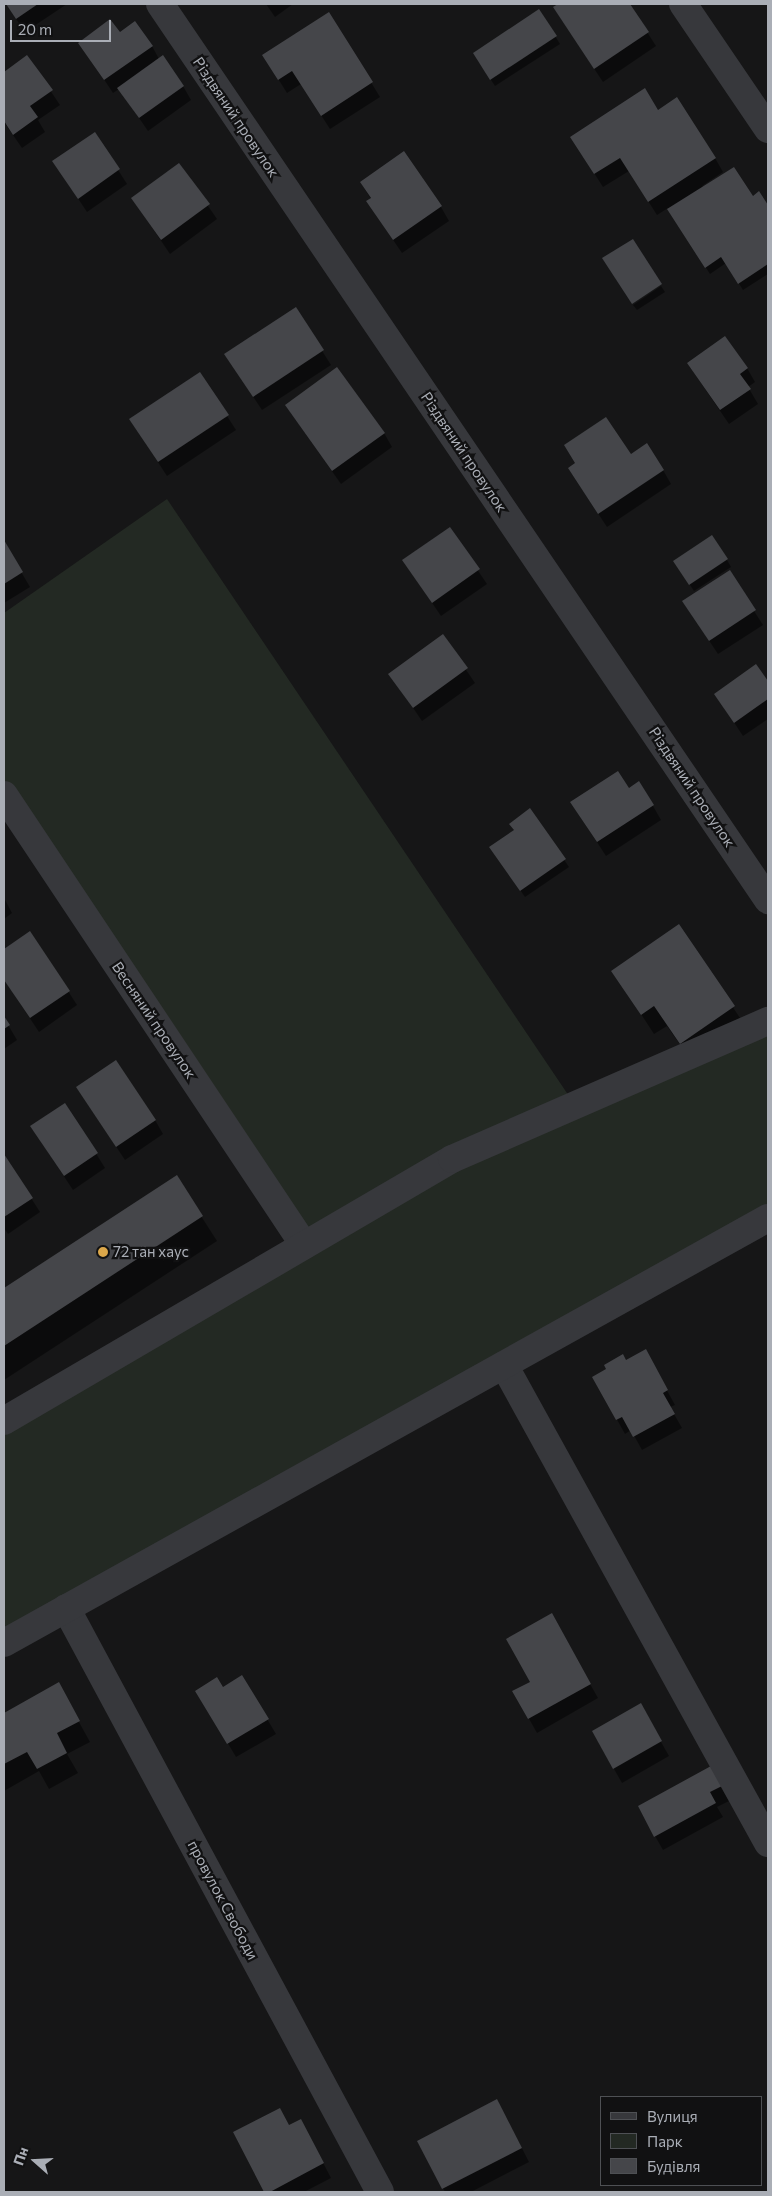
<!DOCTYPE html>
<html>
<head>
<meta charset="utf-8">
<style>
	body { margin:0 }
	#map { position:relative; width:772px; height:2196px; overflow:hidden; background:#161617; font-family:Commissioner,sans-serif }
	div>[style] { position:absolute }
	[style*='--x'] { left:calc(var(--x)*1px); top:calc(var(--y)*1px); width:calc(var(--w)*1px); rotate:calc(var(--a)*1deg) }
	.green>* { inset:0; background:#232923 }
	.shadow>* { inset:0; background:#0007 }
	.building>* { inset:0; background:#45464a }
	.minor>* { height:28px; margin:-14px; padding:0 14px; transform-origin:14px; border-radius:14px; background:#37383c }
	.dots>* { width:14px; height:14px; translate:-50% -50%; box-sizing:border-box; border:2px solid #111112; border-radius:50% }
	span { translate:-50% -50%; white-space:nowrap; text-align:center; line-height:1.15; -webkit-text-stroke:4.5px #111112; paint-order:stroke }
	.street-label { font-size:15px; color:#aaaeb6 }
	.poi-label { font-size:15px; color:#aaaeb6 }
	.left { translate:0 -50%; text-align:left }
	.frame { position:absolute; inset:0; border:5px solid #aaaeb6; pointer-events:none }
	.legend { position:absolute; left:600px; top:2096px; width:162px; height:90px; box-sizing:border-box; background:#111112; border:1px solid #4e5054; margin:0; padding:6px 9px; list-style:none; font-size:15px; color:#aaaeb6 }
	.legend li { display:flex; align-items:center; gap:10px; height:25px }
	.legend b { width:25px; border:1px solid #4e5054 }
	.north { position:absolute; left:10px; top:2136px; width:50px; height:50px; -webkit-text-stroke:4px #111112; paint-order:stroke; rotate:289deg; font-size:14px; font-weight:700; line-height:20px; text-align:center; color:#aaaeb6 }
	.north::after { content:''; display:block; margin:auto; width:18px; height:22px; background:#aaaeb6; clip-path:polygon(50% 0,100% 100%,50% 72%,0 100%) }
	.scale { position:absolute; left:10px; top:20px; width:101px; height:22px; box-sizing:border-box; border:2px solid #aaaeb6; border-top:0; padding-left:6px; font-size:15px; line-height:18px; white-space:nowrap; color:#aaaeb6; -webkit-text-stroke:4px #111112; paint-order:stroke }
</style>
</head>
<body>
<div id="map">
	<div class="green">
		<i style="clip-path:polygon(167px 499px,575px 1105px,768px 1021px,768px 1218px,4px 1643px,4px 1421px,303px 1245px,4px 795px,4px 613px)"></i>
	</div>
	<div class="shadow">
		<i style="clip-path:polygon(6px 4px,67px 4px,25px 32px)"></i>
		<i style="clip-path:polygon(266px 4px,293px 4px,275px 17px)"></i>
		<i style="clip-path:polygon(560px 4px,629px 4px,656px 46px,603px 82px,554px 8px)"></i>
		<i style="clip-path:polygon(539px 10px,560px 44px,495px 86px,478px 60px)"></i>
		<i style="clip-path:polygon(329px 14px,380px 97px,330px 129px,301px 84px,287px 93px,272px 69px)"></i>
		<i style="clip-path:polygon(119px 34px,152px 46px,159px 59px,183px 86px,191px 100px,148px 131px,119px 89px,113px 93px,80px 43px)"></i>
		<i style="clip-path:polygon(27px 56px,60px 105px,38px 120px,45px 132px,22px 148px,4px 122px,4px 73px)"></i>
		<i style="clip-path:polygon(658px 111px,715px 158px,723px 172px,702px 186px,704px 188px,752px 197px,759px 193px,768px 208px,768px 274px,743px 290px,726px 263px,710px 274px,668px 208px,657px 215px,629px 171px,603px 187px,580px 151px)"></i>
		<i style="clip-path:polygon(95px 134px,127px 184px,87px 212px,54px 162px)"></i>
		<i style="clip-path:polygon(179px 164px,217px 219px,170px 254px,132px 198px)"></i>
		<i style="clip-path:polygon(361px 183px,441px 207px,449px 221px,402px 253px,376px 215px,371px 199px)"></i>
		<i style="clip-path:polygon(661px 286px,665px 292px,637px 310px,633px 305px)"></i>
		<i style="clip-path:polygon(295px 308px,331px 365px,262px 410px,234px 368px)"></i>
		<i style="clip-path:polygon(688px 364px,747px 368px,755px 382px,748px 387px,758px 404px,729px 424px)"></i>
		<i style="clip-path:polygon(200px 374px,236px 430px,167px 476px,139px 433px)"></i>
		<i style="clip-path:polygon(286px 406px,384px 433px,392px 447px,341px 484px)"></i>
		<i style="clip-path:polygon(631px 456px,663px 470px,671px 484px,607px 527px,569px 469px)"></i>
		<i style="clip-path:polygon(449px 528px,487px 584px,441px 616px,403px 560px)"></i>
		<i style="clip-path:polygon(4px 543px,30px 587px,4px 603px)"></i>
		<i style="clip-path:polygon(727px 560px,731px 567px,694px 591px,679px 568px)"></i>
		<i style="clip-path:polygon(729px 572px,763px 625px,718px 654px,692px 615px)"></i>
		<i style="clip-path:polygon(443px 636px,475px 683px,422px 721px,390px 674px)"></i>
		<i style="clip-path:polygon(756px 666px,768px 683px,768px 719px,743px 736px,716px 695px)"></i>
		<i style="clip-path:polygon(628px 789px,653px 806px,661px 820px,606px 856px,580px 816px)"></i>
		<i style="clip-path:polygon(530px 810px,569px 867px,525px 897px,495px 854px)"></i>
		<i style="clip-path:polygon(4px 898px,12px 913px,4px 919px)"></i>
		<i style="clip-path:polygon(679px 926px,746px 1027px,693px 1063px,667px 1026px,654px 1034px,613px 971px)"></i>
		<i style="clip-path:polygon(30px 932px,77px 1005px,39px 1032px,4px 979px,4px 950px)"></i>
		<i style="clip-path:polygon(4px 1018px,17px 1040px,4px 1049px)"></i>
		<i style="clip-path:polygon(86px 1101px,155px 1120px,163px 1134px,125px 1160px)"></i>
		<i style="clip-path:polygon(65px 1104px,105px 1168px,73px 1190px,40px 1140px)"></i>
		<i style="clip-path:polygon(4px 1156px,40px 1212px,8px 1234px,4px 1228px)"></i>
		<i style="clip-path:polygon(176px 1177px,217px 1241px,4px 1380px,4px 1290px)"></i>
		<i style="clip-path:polygon(626px 1361px,653px 1365px,675px 1405px,670px 1407px,682px 1428px,642px 1450px,631px 1430px,625px 1434px,594px 1378px)"></i>
		<i style="clip-path:polygon(551px 1615px,598px 1698px,537px 1733px,514px 1692px,532px 1682px)"></i>
		<i style="clip-path:polygon(242px 1677px,276px 1734px,236px 1757px,197px 1691px,222px 1688px)"></i>
		<i style="clip-path:polygon(58px 1684px,90px 1742px,67px 1754px,78px 1773px,49px 1789px,39px 1771px,4px 1791px,4px 1714px)"></i>
		<i style="clip-path:polygon(640px 1705px,669px 1756px,622px 1783px,593px 1732px)"></i>
		<i style="clip-path:polygon(718px 1782px,729px 1801px,717px 1807px,723px 1817px,663px 1850px,655px 1836px)"></i>
		<i style="clip-path:polygon(505px 2115px,529px 2162px,471px 2192px,445px 2192px,419px 2142px)"></i>
		<i style="clip-path:polygon(289px 2126px,308px 2134px,331px 2178px,304px 2192px,266px 2192px,235px 2132px)"></i>
	</div>
	<div class="building">
		<i style="clip-path:polygon(6px 4px,38px 4px,16px 19px)"></i>
		<i style="clip-path:polygon(558px 4px,630px 4px,649px 32px,594px 69px,553px 7px)"></i>
		<i style="clip-path:polygon(539px 9px,557px 36px,490px 80px,473px 53px)"></i>
		<i style="clip-path:polygon(329px 12px,373px 82px,321px 116px,292px 71px,278px 80px,262px 55px)"></i>
		<i style="clip-path:polygon(110px 19px,120px 32px,135px 21px,153px 46px,104px 80px,78px 43px)"></i>
		<i style="clip-path:polygon(27px 55px,53px 90px,30px 106px,38px 117px,13px 135px,4px 121px,4px 72px)"></i>
		<i style="clip-path:polygon(163px 55px,184px 86px,139px 118px,117px 88px)"></i>
		<i style="clip-path:polygon(645px 88px,658px 110px,677px 97px,716px 158px,648px 202px,620px 158px,594px 174px,570px 137px)"></i>
		<i style="clip-path:polygon(95px 132px,120px 169px,78px 199px,52px 161px)"></i>
		<i style="clip-path:polygon(404px 151px,442px 206px,393px 240px,366px 201px,371px 198px,360px 182px)"></i>
		<i style="clip-path:polygon(179px 163px,210px 204px,161px 240px,131px 198px)"></i>
		<i style="clip-path:polygon(734px 167px,753px 196px,759px 191px,768px 205px,768px 264px,738px 284px,721px 257px,705px 268px,667px 209px)"></i>
		<i style="clip-path:polygon(633px 239px,662px 284px,632px 304px,602px 258px)"></i>
		<i style="clip-path:polygon(296px 307px,324px 350px,253px 397px,224px 354px)"></i>
		<i style="clip-path:polygon(725px 336px,748px 368px,740px 374px,751px 389px,720px 410px,687px 363px)"></i>
		<i style="clip-path:polygon(337px 367px,385px 433px,332px 471px,285px 405px)"></i>
		<i style="clip-path:polygon(200px 372px,229px 415px,158px 462px,129px 419px)"></i>
		<i style="clip-path:polygon(606px 417px,631px 454px,647px 443px,664px 470px,598px 514px,568px 468px,575px 463px,564px 445px)"></i>
		<i style="clip-path:polygon(450px 527px,480px 569px,432px 603px,402px 560px)"></i>
		<i style="clip-path:polygon(712px 535px,728px 559px,689px 585px,673px 561px)"></i>
		<i style="clip-path:polygon(4px 540px,23px 572px,4px 584px)"></i>
		<i style="clip-path:polygon(730px 570px,756px 610px,709px 641px,682px 601px)"></i>
		<i style="clip-path:polygon(443px 634px,468px 668px,413px 708px,388px 674px)"></i>
		<i style="clip-path:polygon(756px 664px,768px 681px,768px 699px,734px 723px,714px 694px)"></i>
		<i style="clip-path:polygon(618px 771px,629px 788px,639px 781px,654px 805px,597px 842px,570px 802px)"></i>
		<i style="clip-path:polygon(530px 808px,566px 859px,520px 891px,489px 847px,514px 830px,509px 824px)"></i>
		<i style="clip-path:polygon(679px 924px,735px 1006px,680px 1044px,654px 1006px,641px 1015px,611px 971px)"></i>
		<i style="clip-path:polygon(30px 931px,70px 991px,30px 1018px,4px 980px,4px 949px)"></i>
		<i style="clip-path:polygon(4px 1016px,10px 1025px,4px 1029px)"></i>
		<i style="clip-path:polygon(116px 1060px,156px 1120px,116px 1147px,76px 1087px)"></i>
		<i style="clip-path:polygon(65px 1103px,98px 1153px,64px 1176px,30px 1126px)"></i>
		<i style="clip-path:polygon(4px 1154px,33px 1198px,4px 1217px)"></i>
		<i style="clip-path:polygon(177px 1175px,203px 1216px,4px 1346px,4px 1288px)"></i>
		<i style="clip-path:polygon(646px 1349px,668px 1390px,663px 1393px,675px 1414px,633px 1437px,622px 1417px,616px 1420px,592px 1377px,606px 1369px,604px 1365px,623px 1354px,626px 1360px)"></i>
		<i style="clip-path:polygon(552px 1613px,591px 1684px,528px 1719px,512px 1691px,530px 1682px,506px 1639px)"></i>
		<i style="clip-path:polygon(242px 1675px,269px 1719px,227px 1744px,195px 1691px,217px 1677px,223px 1687px)"></i>
		<i style="clip-path:polygon(59px 1682px,80px 1721px,57px 1733px,67px 1753px,37px 1769px,27px 1752px,4px 1764px,4px 1713px)"></i>
		<i style="clip-path:polygon(641px 1703px,662px 1741px,613px 1769px,592px 1731px)"></i>
		<i style="clip-path:polygon(711px 1766px,722px 1786px,710px 1792px,716px 1803px,654px 1837px,638px 1806px)"></i>
		<i style="clip-path:polygon(497px 2099px,522px 2148px,442px 2189px,417px 2141px)"></i>
		<i style="clip-path:polygon(280px 2108px,289px 2125px,301px 2119px,324px 2163px,270px 2192px,264px 2192px,233px 2132px)"></i>
	</div>
	<div class="minor">
		<i style="--x:160;--y:4;--w:1083;--a:55.84"></i>
		<i style="--x:683;--y:4;--w:151;--a:55.8"></i>
		<i style="--x:4;--y:795;--w:541;--a:56.31"></i>
		<i style="--x:504;--y:1365;--w:546;--a:61.09"></i>
		<i style="--x:4;--y:1421;--w:519;--a:-30.32"></i>
		<i style="--x:452;--y:1159;--w:345;--a:-23.6"></i>
		<i style="--x:66;--y:1608;--w:663;--a:61.73"></i>
		<i style="--x:4;--y:1643;--w:874;--a:-29.09"></i>
	</div>
	<div class="dots">
		<i style="left:103px;top:1252px;background:#dba74a"></i>
	</div>
	<div class="street-label">
		<span style="left:236px;top:117px;rotate:56deg">Різдвяний провулок</span>
		<span style="left:464px;top:452px;rotate:56deg">Різдвяний провулок</span>
		<span style="left:692px;top:787px;rotate:56deg">Різдвяний провулок</span>
		<span style="left:154px;top:1020px;rotate:56deg">Весняний провулок</span>
		<span style="left:223px;top:1900px;rotate:62deg">провулок Свободи</span>
	</div>
	<div class="poi-label">
		<span class="left" style="left:113px;top:1252px">72 тан хаус</span>
	</div>
	<div class="frame"></div>
	<ul class="legend">
	<li><b style="height:6px;background:#37383c"></b>Вулиця</li>
	<li><b style="height:14px;background:#232923"></b>Парк</li>
	<li><b style="height:14px;background:#45464a"></b>Будівля</li>
	</ul>
	<div class="north">Пн</div>
	<div class="scale">20 m</div>
</div>
</body>
</html>
